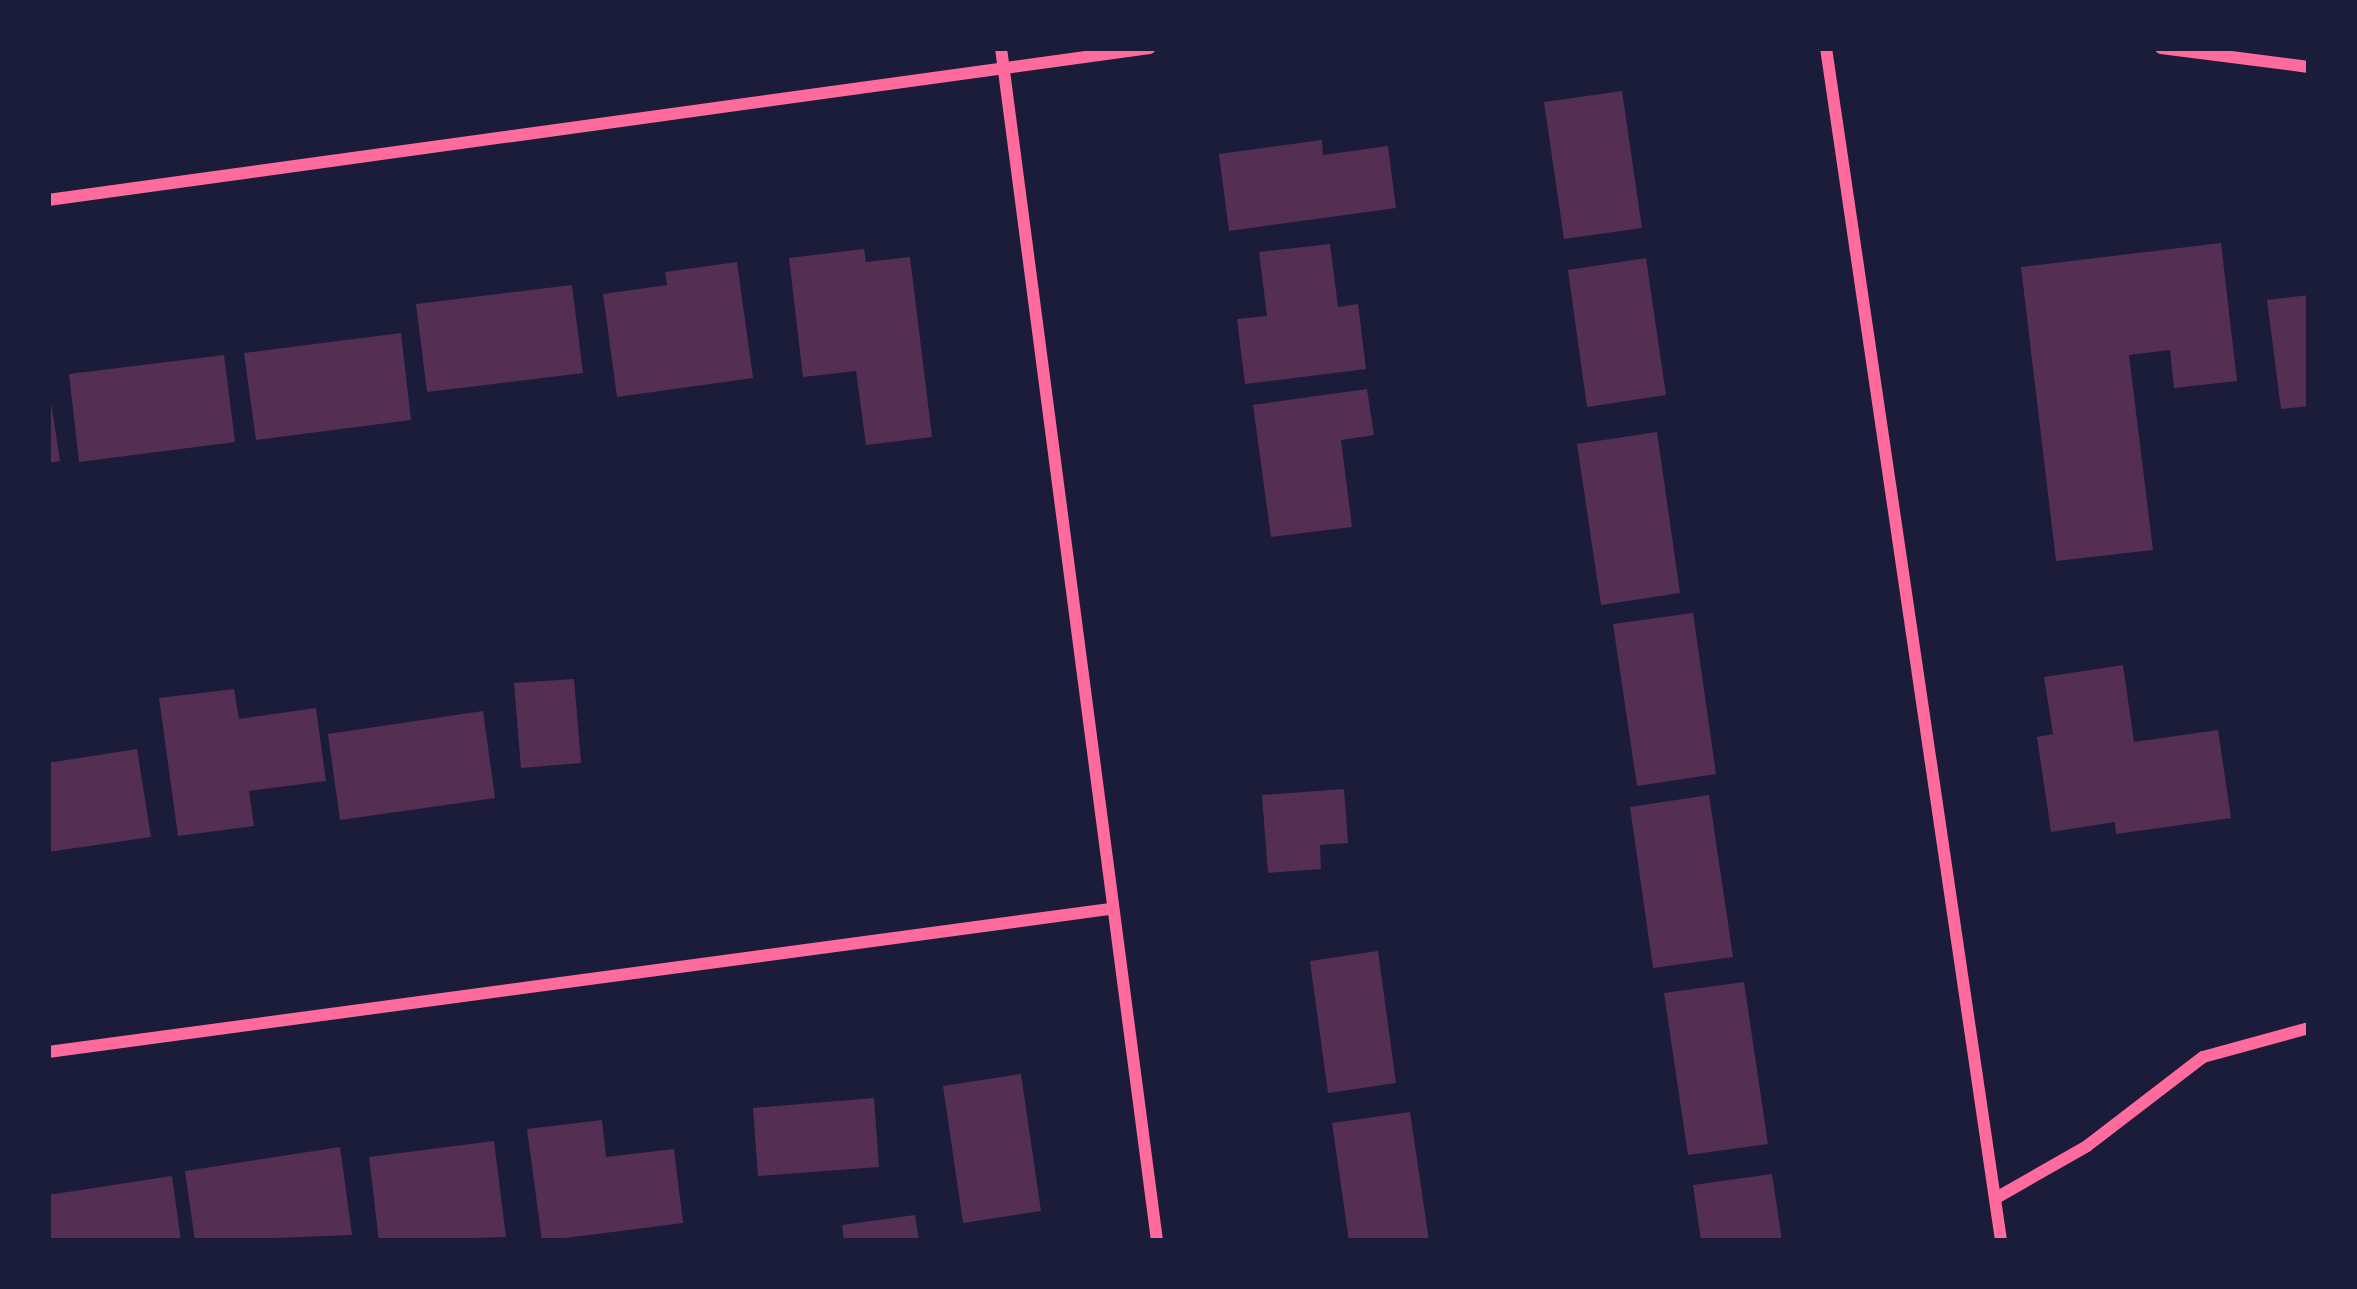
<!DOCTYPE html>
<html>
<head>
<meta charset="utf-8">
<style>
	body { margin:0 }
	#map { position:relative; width:2357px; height:1289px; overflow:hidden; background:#1b1b3a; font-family:Poppins,sans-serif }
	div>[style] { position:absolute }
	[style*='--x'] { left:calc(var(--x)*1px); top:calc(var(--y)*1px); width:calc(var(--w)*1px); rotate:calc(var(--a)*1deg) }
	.building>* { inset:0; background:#542f53 }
	.minor>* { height:12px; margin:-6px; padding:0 6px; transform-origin:6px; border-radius:6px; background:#ff6b9d }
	span { translate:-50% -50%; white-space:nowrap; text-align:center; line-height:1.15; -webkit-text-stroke:12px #1b1b3a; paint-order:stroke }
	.frame { position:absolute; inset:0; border:51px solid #1b1b3a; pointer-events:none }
</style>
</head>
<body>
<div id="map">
	<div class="building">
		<i style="clip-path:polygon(1622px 91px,1642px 228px,1564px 239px,1544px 102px)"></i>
		<i style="clip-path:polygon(1322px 140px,1323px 155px,1388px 146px,1396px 208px,1229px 231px,1219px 154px)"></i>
		<i style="clip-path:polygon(2221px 243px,2237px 381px,2174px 388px,2170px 350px,2129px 355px,2153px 550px,2056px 561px,2021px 267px)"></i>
		<i style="clip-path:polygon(1330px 244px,1338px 307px,1358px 304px,1366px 369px,1245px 384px,1237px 319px,1267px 316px,1259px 252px)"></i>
		<i style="clip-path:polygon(864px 249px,866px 262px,910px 257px,932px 437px,866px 445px,856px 371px,803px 377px,789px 258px)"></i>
		<i style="clip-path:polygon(1646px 258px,1666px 395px,1587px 407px,1568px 270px)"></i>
		<i style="clip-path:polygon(737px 262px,753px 378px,617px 397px,603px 294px,667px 285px,665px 272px)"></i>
		<i style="clip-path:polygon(572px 285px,583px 373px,427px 392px,416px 304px)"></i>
		<i style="clip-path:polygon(2309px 295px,2309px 406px,2281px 409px,2267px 300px)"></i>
		<i style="clip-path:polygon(401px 333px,411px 420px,256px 440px,244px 353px)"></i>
		<i style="clip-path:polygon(224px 355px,235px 442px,79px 462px,69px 374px)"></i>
		<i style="clip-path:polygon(48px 383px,60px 461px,48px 463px)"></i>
		<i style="clip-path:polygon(1367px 389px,1374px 435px,1341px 440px,1352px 527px,1271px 537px,1253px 405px)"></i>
		<i style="clip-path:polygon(1657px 432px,1680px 593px,1601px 605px,1577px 444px)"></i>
		<i style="clip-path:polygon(1693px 613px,1716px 774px,1637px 786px,1613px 624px)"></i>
		<i style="clip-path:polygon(2123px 665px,2134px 742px,2218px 730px,2231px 818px,2116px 834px,2115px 822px,2051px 832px,2037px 737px,2053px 734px,2044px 677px)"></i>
		<i style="clip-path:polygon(574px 679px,581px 763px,521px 768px,514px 683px)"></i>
		<i style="clip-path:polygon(234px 689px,239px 719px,316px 708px,326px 781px,249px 791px,254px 826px,178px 836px,159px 698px)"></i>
		<i style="clip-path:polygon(483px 711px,495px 798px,340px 820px,328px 734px)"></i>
		<i style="clip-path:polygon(137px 749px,151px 837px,48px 852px,48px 763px)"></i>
		<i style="clip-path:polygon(1344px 789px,1348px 843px,1320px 845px,1321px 869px,1268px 873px,1262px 795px)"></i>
		<i style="clip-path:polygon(1709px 795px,1733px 957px,1653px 968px,1630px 807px)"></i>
		<i style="clip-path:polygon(1378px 951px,1396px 1083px,1328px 1093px,1310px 961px)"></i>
		<i style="clip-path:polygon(1744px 982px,1768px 1144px,1688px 1155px,1664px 993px)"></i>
		<i style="clip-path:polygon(1021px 1074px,1041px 1211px,963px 1223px,943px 1086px)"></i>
		<i style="clip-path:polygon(874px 1098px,879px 1167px,758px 1176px,753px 1108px)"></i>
		<i style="clip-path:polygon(1410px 1112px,1429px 1241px,1349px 1241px,1332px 1123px)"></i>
		<i style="clip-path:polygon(602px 1120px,606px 1157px,674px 1149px,683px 1223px,542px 1241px,527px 1129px)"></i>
		<i style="clip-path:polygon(494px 1141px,506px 1237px,379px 1241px,369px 1157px)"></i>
		<i style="clip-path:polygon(340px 1147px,352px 1235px,195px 1241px,185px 1171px)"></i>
		<i style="clip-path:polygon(1772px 1174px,1782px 1241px,1701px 1241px,1693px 1185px)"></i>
		<i style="clip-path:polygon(172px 1176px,181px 1241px,48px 1241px,48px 1195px)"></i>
		<i style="clip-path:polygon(915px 1215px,919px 1241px,844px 1241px,842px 1225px)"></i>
	</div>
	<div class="minor">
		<i style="--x:1001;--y:48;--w:1203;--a:82.55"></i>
		<i style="--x:1826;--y:48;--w:1206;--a:81.65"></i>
		<i style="--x:2161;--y:48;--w:149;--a:7.3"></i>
		<i style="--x:48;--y:200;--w:1112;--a:-7.85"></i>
		<i style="--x:48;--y:1052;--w:1072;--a:-7.67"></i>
		<i style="--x:1996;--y:1198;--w:105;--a:-29.7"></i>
		<i style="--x:2087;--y:1146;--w:146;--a:-37.5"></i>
		<i style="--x:2203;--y:1057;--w:110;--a:-15.3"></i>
	</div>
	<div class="frame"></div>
</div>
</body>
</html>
